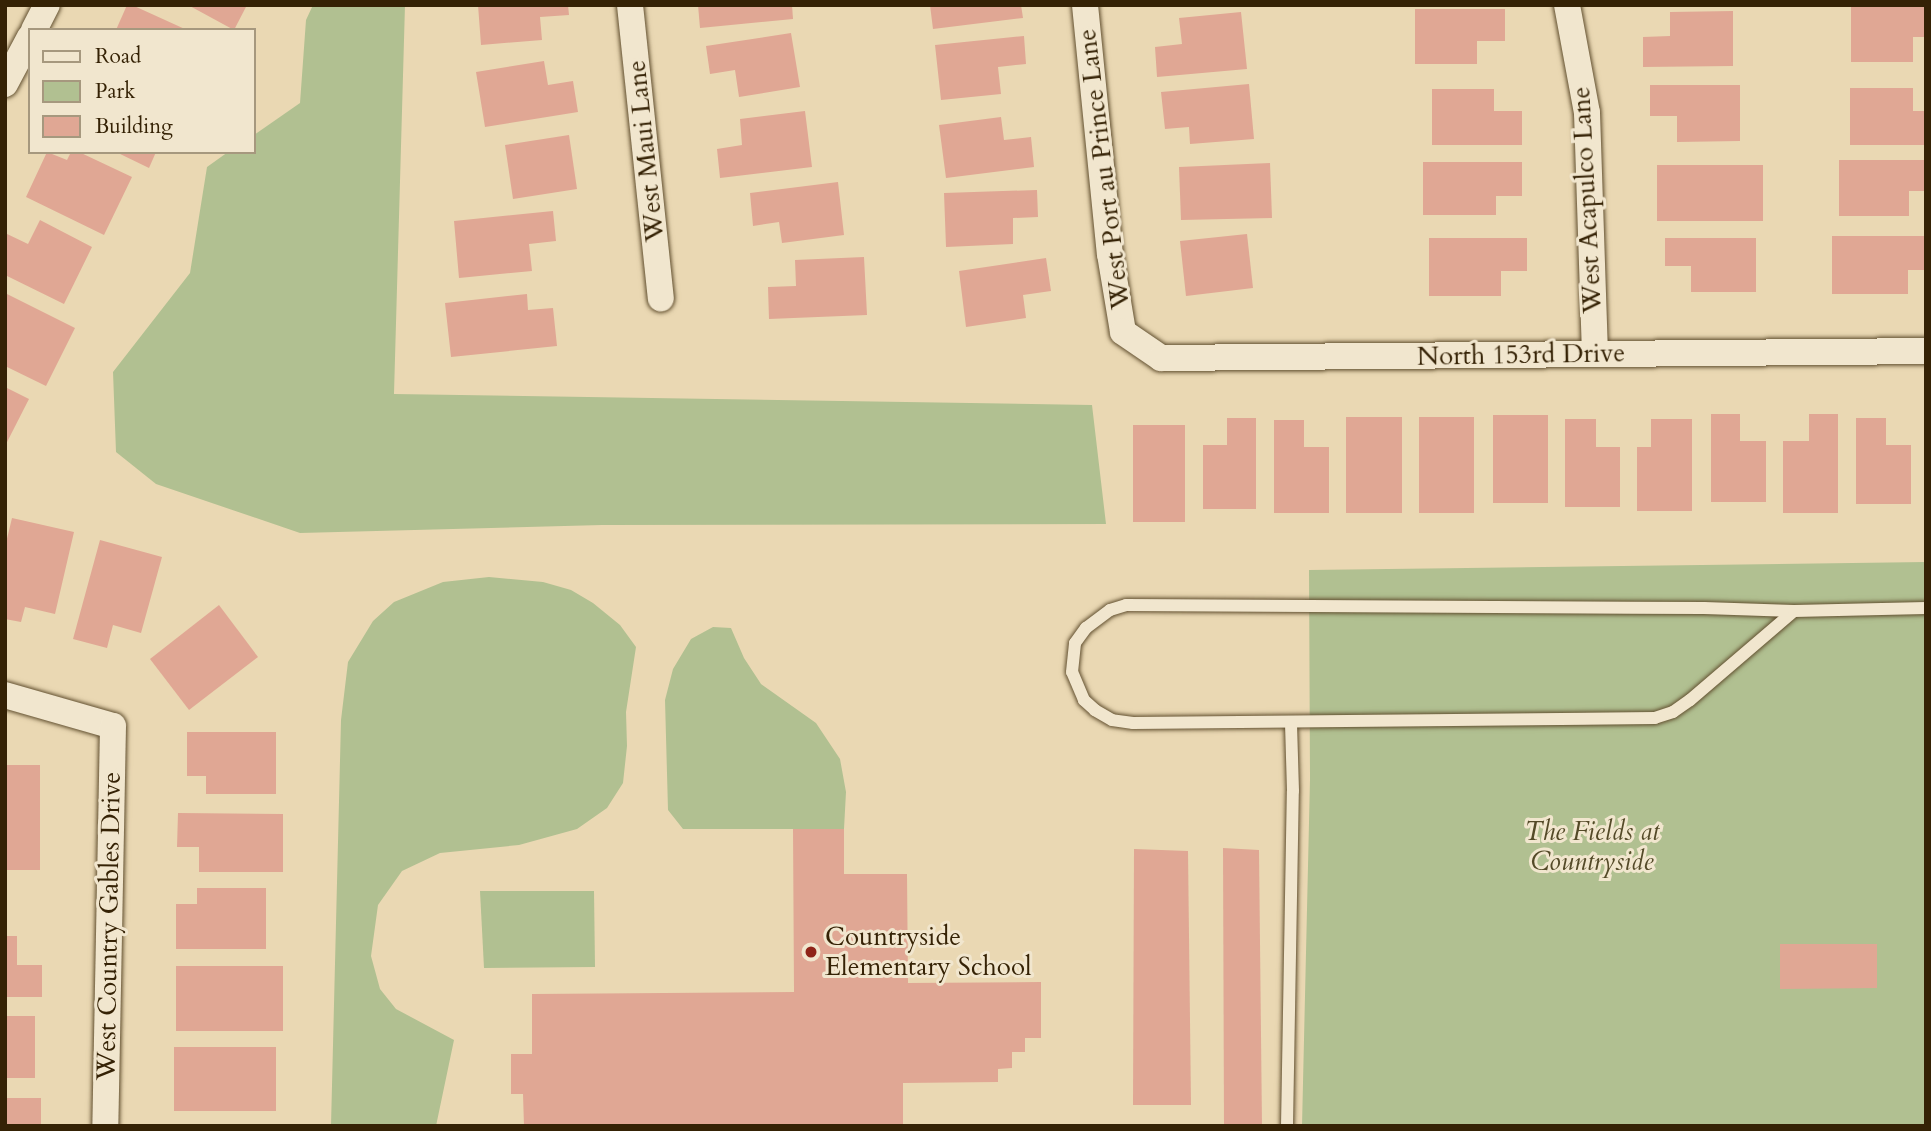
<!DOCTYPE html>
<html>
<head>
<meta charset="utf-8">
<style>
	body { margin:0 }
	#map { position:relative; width:1931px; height:1131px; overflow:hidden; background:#ead8b3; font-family:Cardo,serif }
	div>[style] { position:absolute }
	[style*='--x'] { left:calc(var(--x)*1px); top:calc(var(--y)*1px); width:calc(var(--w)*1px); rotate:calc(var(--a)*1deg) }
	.green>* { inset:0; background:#b1c091 }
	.building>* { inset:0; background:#e0a794 }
	.roads { filter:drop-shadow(0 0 2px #625030) drop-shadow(0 0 2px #625030) }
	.service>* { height:12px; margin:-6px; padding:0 6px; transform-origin:6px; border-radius:6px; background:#f1e6ce }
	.minor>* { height:26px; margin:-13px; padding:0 13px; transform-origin:13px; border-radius:13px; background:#f1e6ce }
	.dots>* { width:19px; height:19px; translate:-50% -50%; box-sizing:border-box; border:4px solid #f1e6ce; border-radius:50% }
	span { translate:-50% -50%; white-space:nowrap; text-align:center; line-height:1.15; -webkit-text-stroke:6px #f1e6ce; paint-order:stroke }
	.street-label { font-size:26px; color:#352205 }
	.park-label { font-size:26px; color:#544a28; font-style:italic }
	.poi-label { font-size:26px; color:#352205 }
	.left { translate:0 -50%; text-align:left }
	.frame { position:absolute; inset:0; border:7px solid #352205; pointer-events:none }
	.legend { position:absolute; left:28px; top:28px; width:228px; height:126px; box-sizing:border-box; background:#f1e6ce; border:2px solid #a6987e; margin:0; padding:9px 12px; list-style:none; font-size:21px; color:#352205 }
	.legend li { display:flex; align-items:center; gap:14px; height:35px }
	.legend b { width:35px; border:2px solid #a6987e }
</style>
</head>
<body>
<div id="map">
	<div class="green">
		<i style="clip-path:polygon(313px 5px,405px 5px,394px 394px,1092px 405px,1106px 524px,602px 525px,300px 533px,156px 484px,116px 452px,113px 372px,190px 273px,207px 167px,228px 152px,254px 152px,254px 135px,300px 103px,306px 20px)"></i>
		<i style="clip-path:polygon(1926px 562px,1926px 1126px,1302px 1126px,1310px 779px,1309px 570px)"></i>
		<i style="clip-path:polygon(489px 577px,543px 582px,571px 590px,593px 603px,620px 625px,636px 647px,626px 712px,627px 746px,623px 783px,607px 808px,577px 829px,519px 845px,440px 853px,402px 871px,378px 905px,371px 956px,380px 989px,396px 1009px,454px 1040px,436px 1126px,331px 1126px,341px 720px,348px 662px,373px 621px,394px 602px,443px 582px)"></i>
		<i style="clip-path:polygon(713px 627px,731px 628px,744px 658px,761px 684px,816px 723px,840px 759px,846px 792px,844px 829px,683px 829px,668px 810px,665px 700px,673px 669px,691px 639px)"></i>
		<i style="clip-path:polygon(480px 891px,594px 891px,595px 967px,484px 968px)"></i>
	</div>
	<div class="building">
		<i style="clip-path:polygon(127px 5px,132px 5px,187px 30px,116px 30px)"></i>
		<i style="clip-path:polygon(188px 5px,247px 5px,234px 30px)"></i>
		<i style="clip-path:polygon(478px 5px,568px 5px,569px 15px,540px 17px,542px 40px,481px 45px)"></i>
		<i style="clip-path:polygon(698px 5px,792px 5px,793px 19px,700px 28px)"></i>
		<i style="clip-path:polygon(930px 5px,1021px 5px,1023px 18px,933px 29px)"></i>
		<i style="clip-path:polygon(1851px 5px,1926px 5px,1926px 37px,1913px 37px,1913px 62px,1851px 62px)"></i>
		<i style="clip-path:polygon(1415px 9px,1505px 9px,1505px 41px,1477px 41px,1477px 64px,1415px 64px)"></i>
		<i style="clip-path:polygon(1733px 11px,1733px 66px,1643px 67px,1643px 37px,1670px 36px,1670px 12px)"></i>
		<i style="clip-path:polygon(1241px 12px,1247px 69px,1157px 77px,1155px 47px,1182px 44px,1179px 18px)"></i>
		<i style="clip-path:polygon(791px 33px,800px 87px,739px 97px,735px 70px,710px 74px,706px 46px)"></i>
		<i style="clip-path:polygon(1024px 36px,1026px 64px,998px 67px,1001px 94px,941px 100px,935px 45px)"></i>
		<i style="clip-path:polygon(544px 61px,548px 85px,573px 81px,578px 112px,485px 127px,476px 72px)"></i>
		<i style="clip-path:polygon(1249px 84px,1254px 139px,1190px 144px,1189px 127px,1165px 129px,1161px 92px)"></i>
		<i style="clip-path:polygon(1650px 85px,1740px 85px,1740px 141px,1677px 142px,1677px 116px,1650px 116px)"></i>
		<i style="clip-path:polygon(1850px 88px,1913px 88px,1913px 111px,1926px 111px,1926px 145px,1850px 145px)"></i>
		<i style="clip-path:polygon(1432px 89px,1494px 89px,1494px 111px,1522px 111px,1522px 145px,1432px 145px)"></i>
		<i style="clip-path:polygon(805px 111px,812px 167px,720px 178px,717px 149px,742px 145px,740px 119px)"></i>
		<i style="clip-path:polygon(1001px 117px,1004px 140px,1031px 137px,1034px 167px,946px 178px,939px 125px)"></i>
		<i style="clip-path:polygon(569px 135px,577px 189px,513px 199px,505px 145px)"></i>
		<i style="clip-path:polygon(47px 152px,67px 160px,71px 152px,79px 152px,132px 177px,104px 235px,26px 197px)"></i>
		<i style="clip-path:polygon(116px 152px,156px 152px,149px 168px)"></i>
		<i style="clip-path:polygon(1839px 160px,1926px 160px,1926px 191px,1909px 191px,1909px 216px,1839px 216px)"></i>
		<i style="clip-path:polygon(1423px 162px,1522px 162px,1522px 196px,1496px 196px,1496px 215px,1423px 215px)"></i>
		<i style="clip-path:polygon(1270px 163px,1272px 218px,1181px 220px,1179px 167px)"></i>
		<i style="clip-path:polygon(1657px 165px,1763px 165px,1763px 221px,1657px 221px)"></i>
		<i style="clip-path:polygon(838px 182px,844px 235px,782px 243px,779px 222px,753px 226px,750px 193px)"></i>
		<i style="clip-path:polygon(1037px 190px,1038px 217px,1013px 218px,1013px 244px,946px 247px,944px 193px)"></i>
		<i style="clip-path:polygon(553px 211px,556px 241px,529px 244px,532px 271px,459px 278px,454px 221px)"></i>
		<i style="clip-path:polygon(40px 220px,92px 247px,64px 304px,5px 275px,5px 233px,28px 244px)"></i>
		<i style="clip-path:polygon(1247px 234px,1253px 288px,1186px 296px,1180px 241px)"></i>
		<i style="clip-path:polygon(1832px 236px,1926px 236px,1926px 270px,1908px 270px,1908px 294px,1832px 294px)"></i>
		<i style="clip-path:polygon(1429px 238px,1527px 238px,1527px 271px,1501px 271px,1501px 296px,1429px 296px)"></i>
		<i style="clip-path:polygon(1665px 238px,1756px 238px,1756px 292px,1691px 292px,1691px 266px,1665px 266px)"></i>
		<i style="clip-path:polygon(864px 257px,867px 315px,769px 319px,768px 287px,796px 286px,795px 260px)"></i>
		<i style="clip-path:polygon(1046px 258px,1051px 291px,1023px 295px,1026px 318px,966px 327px,959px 271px)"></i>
		<i style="clip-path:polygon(5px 293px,75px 328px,46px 386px,5px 366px)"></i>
		<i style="clip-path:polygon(527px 294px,528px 310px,553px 308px,557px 346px,451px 357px,445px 303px)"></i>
		<i style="clip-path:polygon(5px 387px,29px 399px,5px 446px)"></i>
		<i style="clip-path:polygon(1711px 414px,1740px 414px,1740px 441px,1766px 441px,1766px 502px,1711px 502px)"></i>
		<i style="clip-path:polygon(1809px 414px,1838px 414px,1838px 513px,1783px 513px,1783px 441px,1809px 441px)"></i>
		<i style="clip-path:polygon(1493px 415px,1548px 415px,1548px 503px,1493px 503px)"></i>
		<i style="clip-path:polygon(1346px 417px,1402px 417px,1402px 513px,1346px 513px)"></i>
		<i style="clip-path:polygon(1419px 417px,1474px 417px,1474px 513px,1419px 513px)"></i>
		<i style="clip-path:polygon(1227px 418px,1256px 418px,1256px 509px,1203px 509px,1203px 445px,1227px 445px)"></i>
		<i style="clip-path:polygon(1856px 418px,1886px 418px,1886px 445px,1911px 445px,1911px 504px,1856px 504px)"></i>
		<i style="clip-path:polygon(1565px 419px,1596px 419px,1596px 447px,1620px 447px,1620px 507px,1565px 507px)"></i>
		<i style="clip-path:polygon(1651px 419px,1692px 419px,1692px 511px,1637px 511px,1637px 447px,1651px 447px)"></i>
		<i style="clip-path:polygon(1274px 420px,1304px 420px,1304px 447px,1329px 447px,1329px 513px,1274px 513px)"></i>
		<i style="clip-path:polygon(1133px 425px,1185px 425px,1185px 522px,1133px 522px)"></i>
		<i style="clip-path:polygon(12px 518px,74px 532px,55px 614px,25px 607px,21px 622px,5px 619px,5px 547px)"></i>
		<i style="clip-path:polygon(100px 540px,162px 557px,141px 633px,113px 625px,107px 648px,73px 639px)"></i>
		<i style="clip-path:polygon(219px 605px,258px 657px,189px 710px,150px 659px)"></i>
		<i style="clip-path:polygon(187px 732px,276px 732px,276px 794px,206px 794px,206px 776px,187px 776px)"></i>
		<i style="clip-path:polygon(5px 765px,40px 765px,40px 870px,5px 870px)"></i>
		<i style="clip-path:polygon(178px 813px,283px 814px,283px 872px,199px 872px,199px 847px,177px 847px)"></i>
		<i style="clip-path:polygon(793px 829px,844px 829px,844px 874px,907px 874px,908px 983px,1041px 982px,1041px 1038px,1025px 1038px,1025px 1052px,1012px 1052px,1012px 1068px,998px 1069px,998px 1082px,903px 1083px,903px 1126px,524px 1126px,523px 1094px,511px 1094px,511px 1054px,532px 1054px,532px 994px,794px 992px)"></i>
		<i style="clip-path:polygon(1223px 848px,1259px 850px,1262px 1126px,1224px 1126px)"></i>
		<i style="clip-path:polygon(1134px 849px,1188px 851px,1191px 1105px,1133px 1105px)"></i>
		<i style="clip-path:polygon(197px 888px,266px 888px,266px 949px,176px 949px,176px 904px,197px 904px)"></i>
		<i style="clip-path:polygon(5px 936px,17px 936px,17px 965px,42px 965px,42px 997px,5px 997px)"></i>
		<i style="clip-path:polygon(1780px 944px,1877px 944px,1877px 988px,1780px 989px)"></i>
		<i style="clip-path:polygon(176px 966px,283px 966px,283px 1031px,176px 1031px)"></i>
		<i style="clip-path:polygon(5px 1016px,35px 1016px,35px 1078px,5px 1078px)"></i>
		<i style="clip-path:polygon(174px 1047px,276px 1047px,276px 1111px,174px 1111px)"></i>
		<i style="clip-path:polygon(5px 1098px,41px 1098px,41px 1126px,5px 1126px)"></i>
	</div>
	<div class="roads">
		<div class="service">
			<i style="--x:1794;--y:611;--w:137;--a:139.4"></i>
			<i style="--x:1690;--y:700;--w:21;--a:145"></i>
			<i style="--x:1673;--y:712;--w:19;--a:162"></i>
			<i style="--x:1655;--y:718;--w:522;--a:179.45"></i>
			<i style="--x:1133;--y:723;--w:21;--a:-172"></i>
			<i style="--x:1112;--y:720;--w:20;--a:-150"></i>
			<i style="--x:1095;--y:710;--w:15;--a:-138"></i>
			<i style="--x:1084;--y:700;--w:30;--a:-113"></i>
			<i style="--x:1072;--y:672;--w:29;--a:-84"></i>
			<i style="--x:1075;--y:643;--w:19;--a:-54"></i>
			<i style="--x:1086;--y:628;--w:30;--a:-37"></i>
			<i style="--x:1110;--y:610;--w:17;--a:-17"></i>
			<i style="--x:1126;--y:605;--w:578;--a:0.3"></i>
			<i style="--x:1704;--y:608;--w:90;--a:1.9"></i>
			<i style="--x:1794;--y:611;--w:132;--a:-1.3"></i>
			<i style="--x:1287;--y:1126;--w:335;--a:-89"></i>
			<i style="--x:1293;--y:791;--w:68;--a:-91.7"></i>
		</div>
		<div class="minor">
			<i style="--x:630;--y:5;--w:295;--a:84"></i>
			<i style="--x:1085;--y:5;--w:250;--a:84.3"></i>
			<i style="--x:1110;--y:254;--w:79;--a:80.5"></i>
			<i style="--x:1123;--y:332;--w:46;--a:34.4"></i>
			<i style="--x:1161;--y:358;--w:765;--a:-0.52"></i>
			<i style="--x:1567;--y:5;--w:110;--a:79.5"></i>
			<i style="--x:1587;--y:113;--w:241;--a:88.1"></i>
			<i style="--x:34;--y:30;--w:28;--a:-63"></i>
			<i style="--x:5;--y:84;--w:53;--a:-62"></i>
			<i style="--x:5;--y:695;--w:112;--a:16"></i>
			<i style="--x:113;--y:726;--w:400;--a:91.1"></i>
		</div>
	</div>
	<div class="dots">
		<i style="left:811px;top:952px;background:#8f2418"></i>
	</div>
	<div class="street-label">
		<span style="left:646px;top:151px;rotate:-96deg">West Maui Lane</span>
		<span style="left:1104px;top:169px;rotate:-97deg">West Port au Prince Lane</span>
		<span style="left:1587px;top:200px;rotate:-93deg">West Acapulco Lane</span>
		<span style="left:1521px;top:355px;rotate:-1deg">North 153rd Drive</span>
		<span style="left:109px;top:926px;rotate:-89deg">West Country Gables Drive</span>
	</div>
	<div class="park-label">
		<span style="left:1592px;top:847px">The Fields at<br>Countryside</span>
	</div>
	<div class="poi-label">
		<span class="left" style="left:825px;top:952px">Countryside<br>Elementary School</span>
	</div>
	<div class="frame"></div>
	<ul class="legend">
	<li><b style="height:9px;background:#f1e6ce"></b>Road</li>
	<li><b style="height:19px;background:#b1c091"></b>Park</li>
	<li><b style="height:19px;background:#e0a794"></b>Building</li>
	</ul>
</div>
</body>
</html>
